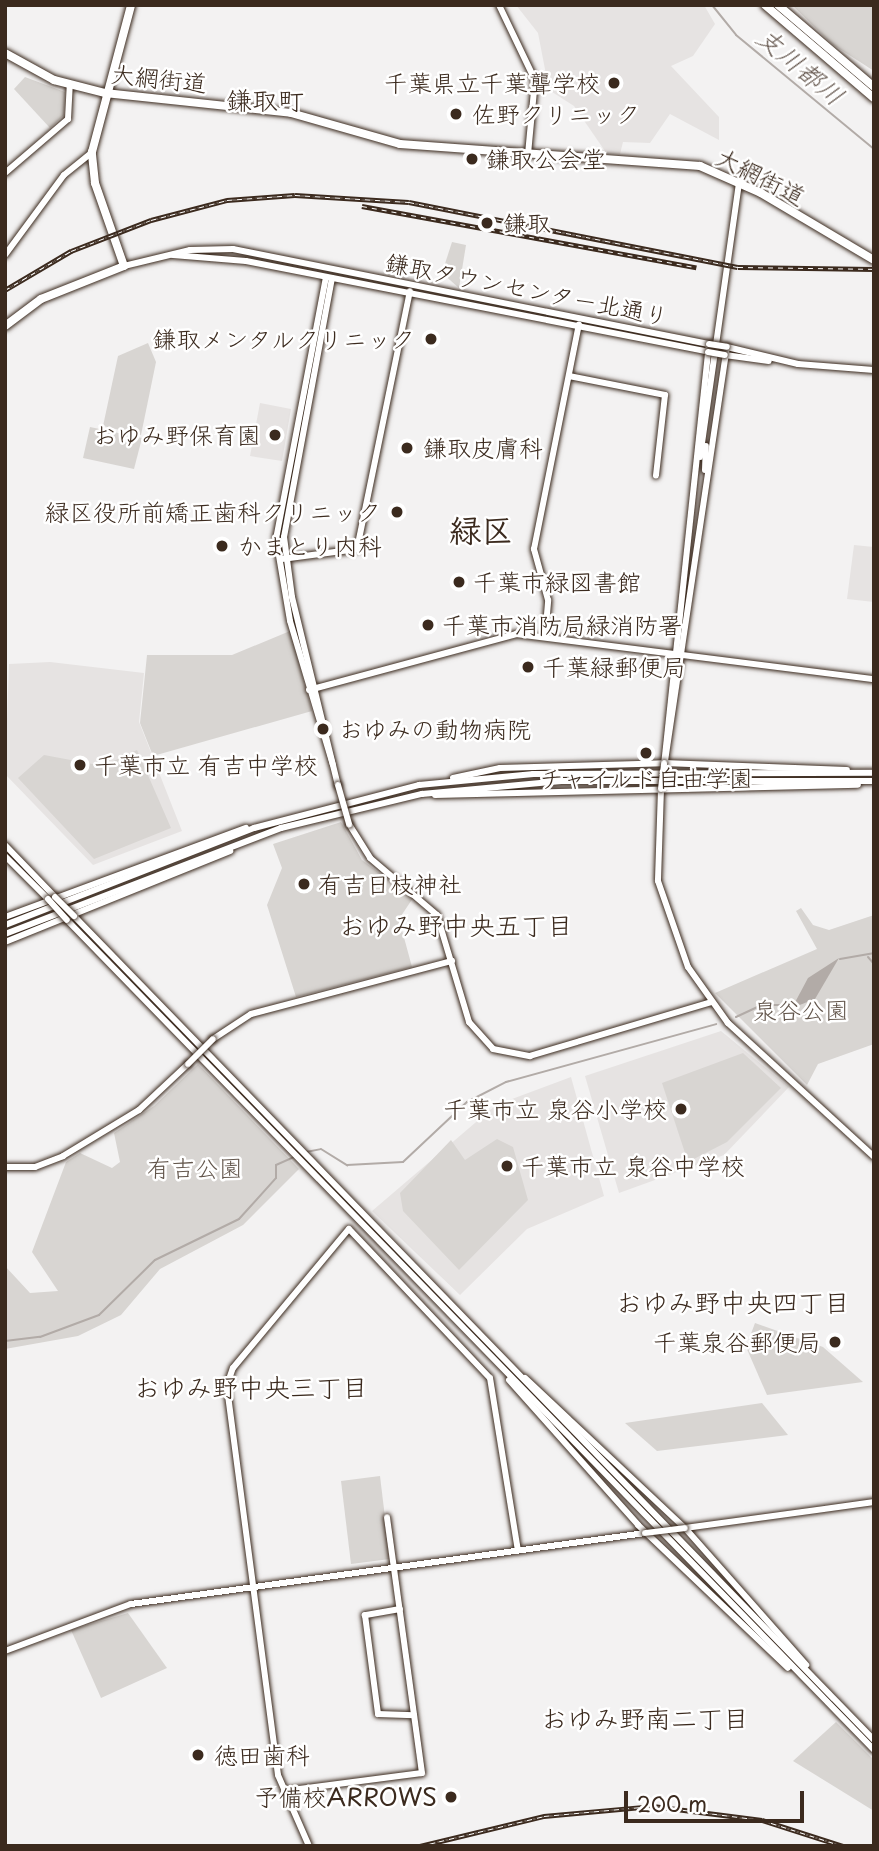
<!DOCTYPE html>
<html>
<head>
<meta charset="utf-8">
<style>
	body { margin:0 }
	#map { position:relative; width:879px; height:1851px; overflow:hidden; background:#f3f2f2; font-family:"Playpen Sans","Klee One",sans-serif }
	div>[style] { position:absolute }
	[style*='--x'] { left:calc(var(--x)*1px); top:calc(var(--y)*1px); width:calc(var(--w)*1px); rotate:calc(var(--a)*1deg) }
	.built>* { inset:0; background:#e6e3e2 }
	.green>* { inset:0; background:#d8d5d2 }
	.water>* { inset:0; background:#b2aba7 }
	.stream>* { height:2px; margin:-1px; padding:0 1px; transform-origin:1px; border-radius:1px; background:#b2aba7 }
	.roads { filter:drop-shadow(0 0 2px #3b2a1e) drop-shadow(0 0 2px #3b2a1e) }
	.minor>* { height:6px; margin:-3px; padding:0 3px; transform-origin:3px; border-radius:3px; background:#fff }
	.major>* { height:8px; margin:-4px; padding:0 4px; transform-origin:4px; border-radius:4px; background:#fff }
	.rail>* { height:4.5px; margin-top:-2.25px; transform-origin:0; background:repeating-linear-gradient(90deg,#fff 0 5px,#3b2a1e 0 10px); box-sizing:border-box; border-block:2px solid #3b2a1e }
	.bridges { filter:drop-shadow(0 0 2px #3b2a1e) drop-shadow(0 0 2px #3b2a1e) }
	.minor-bridge>* { height:6px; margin:-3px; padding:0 3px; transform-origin:3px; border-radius:3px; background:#fff }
	.dots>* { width:19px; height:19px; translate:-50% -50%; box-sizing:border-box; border:4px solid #fff; border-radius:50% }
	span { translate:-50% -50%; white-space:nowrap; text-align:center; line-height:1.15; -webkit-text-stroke:5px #fff; paint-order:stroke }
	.street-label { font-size:24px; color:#3b2a1e }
	.poi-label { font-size:24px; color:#3b2a1e }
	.right { translate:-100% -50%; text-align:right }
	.left { translate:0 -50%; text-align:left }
	.park-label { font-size:24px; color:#62554b }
	.water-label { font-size:26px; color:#65574e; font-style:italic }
	.neighbourhood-label { font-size:26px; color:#3b2a1e }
	.district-label { font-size:32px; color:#3b2a1e; font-weight:700 }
	.frame { position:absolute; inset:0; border:7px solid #3b2a1e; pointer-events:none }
	.scale { position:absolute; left:624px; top:1791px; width:180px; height:32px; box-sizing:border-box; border:4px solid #3b2a1e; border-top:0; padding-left:9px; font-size:21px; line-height:24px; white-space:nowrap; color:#3b2a1e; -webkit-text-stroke:5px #fff; paint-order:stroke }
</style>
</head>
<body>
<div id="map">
	<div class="built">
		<i style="clip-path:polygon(516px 5px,704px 5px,715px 24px,693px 56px,671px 66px,719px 117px,719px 140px,670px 114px,650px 143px,623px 142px,620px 154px,607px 154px,574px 106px,549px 90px,538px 33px)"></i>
		<i style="clip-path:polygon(260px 403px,291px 409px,282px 461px,250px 456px)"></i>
		<i style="clip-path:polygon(854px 545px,874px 547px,874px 602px,847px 599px)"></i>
		<i style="clip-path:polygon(50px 662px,144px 673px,139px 722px,182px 831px,93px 865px,5px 774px,9px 664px)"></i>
		<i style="clip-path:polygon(721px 1031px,789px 1087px,724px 1155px,619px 1193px,585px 1076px)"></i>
		<i style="clip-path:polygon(571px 1077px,604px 1196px,527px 1229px,460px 1295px,372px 1211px,496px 1105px)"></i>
	</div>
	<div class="green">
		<i style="clip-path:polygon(792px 5px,874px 5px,874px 71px,832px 44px)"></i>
		<i style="clip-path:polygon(25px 77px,65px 92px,64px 115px,50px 128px,14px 89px)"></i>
		<i style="clip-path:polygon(452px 242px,466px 245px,459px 288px,442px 273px)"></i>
		<i style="clip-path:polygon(148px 343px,156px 362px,141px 435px,103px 426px,118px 356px)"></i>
		<i style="clip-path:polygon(90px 427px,142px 438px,134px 469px,83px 458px)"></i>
		<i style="clip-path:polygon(290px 631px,312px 711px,153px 756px,140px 723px,147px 655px,232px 655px)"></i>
		<i style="clip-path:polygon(137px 750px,171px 828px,94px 859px,18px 778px,44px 755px,103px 766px)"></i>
		<i style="clip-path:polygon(341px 822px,362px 860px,413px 898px,399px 919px,412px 967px,296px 997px,267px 905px,282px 868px,273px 844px)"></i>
		<i style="clip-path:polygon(801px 908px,813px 925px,829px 930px,874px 915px,874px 1044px,818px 1064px,807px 1085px,715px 993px,817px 949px,796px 911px)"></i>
		<i style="clip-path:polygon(743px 1053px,781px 1088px,727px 1142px,688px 1162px,662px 1083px)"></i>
		<i style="clip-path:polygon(198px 1064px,299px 1169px,243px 1225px,160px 1269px,121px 1315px,78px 1336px,5px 1349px,5px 1266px,30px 1293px,58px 1291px,32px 1252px,66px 1162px,80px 1153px,112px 1168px,120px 1162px,114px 1133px,154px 1106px)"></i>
		<i style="clip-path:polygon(497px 1139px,513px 1147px,528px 1200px,459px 1270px,403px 1211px,400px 1193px,451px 1140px,465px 1160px)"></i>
		<i style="clip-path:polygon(755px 1323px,823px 1347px,863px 1382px,767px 1395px,746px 1347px)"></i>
		<i style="clip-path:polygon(762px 1403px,788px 1435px,657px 1451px,625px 1423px)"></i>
		<i style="clip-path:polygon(380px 1476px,390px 1559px,351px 1564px,341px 1481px)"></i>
		<i style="clip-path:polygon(128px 1613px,167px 1668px,101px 1698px,71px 1630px)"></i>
		<i style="clip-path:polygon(836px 1722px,874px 1760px,874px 1811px,793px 1761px)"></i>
	</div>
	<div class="water">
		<i style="clip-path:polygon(839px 958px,815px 999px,792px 1008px,808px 978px)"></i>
	</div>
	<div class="stream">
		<i style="--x:712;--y:5;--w:38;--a:51"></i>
		<i style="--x:736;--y:35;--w:179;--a:39.6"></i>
		<i style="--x:868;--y:957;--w:9;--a:49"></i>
		<i style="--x:840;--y:959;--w:35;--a:-10"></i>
		<i style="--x:736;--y:1017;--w:29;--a:-25"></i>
		<i style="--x:762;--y:1005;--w:30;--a:0"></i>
		<i style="--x:306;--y:1152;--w:15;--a:-11"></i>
		<i style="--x:321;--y:1149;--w:31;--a:32"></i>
		<i style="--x:347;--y:1165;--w:56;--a:-3.1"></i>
		<i style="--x:403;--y:1162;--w:88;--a:-43.2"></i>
		<i style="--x:467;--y:1102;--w:44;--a:-27.1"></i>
		<i style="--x:506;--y:1082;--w:218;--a:-15.4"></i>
		<i style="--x:5;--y:1341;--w:35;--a:-7"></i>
		<i style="--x:40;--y:1337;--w:63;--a:-20.4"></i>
		<i style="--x:99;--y:1315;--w:78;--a:-44.5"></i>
		<i style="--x:155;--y:1260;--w:93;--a:-26"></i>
		<i style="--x:239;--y:1219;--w:55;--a:-47.9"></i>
		<i style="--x:276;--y:1178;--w:13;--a:-90"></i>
		<i style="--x:276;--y:1165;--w:20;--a:-24"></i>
	</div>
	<div class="roads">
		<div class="minor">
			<i style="--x:499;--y:5;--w:83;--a:64.4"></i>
			<i style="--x:535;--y:80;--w:74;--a:95.4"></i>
			<i style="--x:5;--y:173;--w:83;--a:-40.6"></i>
			<i style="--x:68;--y:119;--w:35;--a:-87"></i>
			<i style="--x:5;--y:255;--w:99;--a:-53.6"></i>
			<i style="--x:64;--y:175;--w:36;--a:-39"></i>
			<i style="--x:173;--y:255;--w:73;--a:4.7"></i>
			<i style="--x:246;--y:261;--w:471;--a:11.1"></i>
			<i style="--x:124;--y:266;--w:68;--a:-13.6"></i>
			<i style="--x:190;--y:250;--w:43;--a:-1.3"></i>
			<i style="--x:233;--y:249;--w:485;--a:11.3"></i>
			<i style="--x:709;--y:344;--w:421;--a:96.1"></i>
			<i style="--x:326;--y:277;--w:266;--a:100.8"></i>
			<i style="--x:276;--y:538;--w:84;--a:80.4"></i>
			<i style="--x:290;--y:621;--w:150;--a:73.4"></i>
			<i style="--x:332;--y:278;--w:263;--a:100.5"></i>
			<i style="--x:284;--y:537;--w:61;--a:82.4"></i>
			<i style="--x:292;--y:597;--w:194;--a:76.3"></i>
			<i style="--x:725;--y:355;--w:44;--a:7.8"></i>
			<i style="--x:569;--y:376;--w:98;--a:11.2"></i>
			<i style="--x:665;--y:395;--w:81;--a:96.4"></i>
			<i style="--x:700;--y:457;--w:278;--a:-81.9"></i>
			<i style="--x:705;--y:470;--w:24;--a:-88"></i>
			<i style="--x:282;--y:559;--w:76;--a:-7.6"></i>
			<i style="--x:357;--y:549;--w:263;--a:-78.4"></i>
			<i style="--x:545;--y:637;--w:37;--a:-85"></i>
			<i style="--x:548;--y:600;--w:53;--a:-105.4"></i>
			<i style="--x:534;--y:549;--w:229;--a:-78.7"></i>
			<i style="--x:309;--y:690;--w:214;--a:-15.1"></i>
			<i style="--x:516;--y:634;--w:361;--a:7.2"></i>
			<i style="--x:665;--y:761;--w:419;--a:-81.5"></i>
			<i style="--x:727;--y:347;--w:73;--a:13.5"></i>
			<i style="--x:798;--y:364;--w:76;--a:4.5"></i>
			<i style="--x:453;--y:778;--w:48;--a:-12"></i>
			<i style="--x:500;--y:768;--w:164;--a:-1.7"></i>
			<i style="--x:664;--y:763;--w:183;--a:2.2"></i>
			<i style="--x:661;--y:789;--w:92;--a:91.9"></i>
			<i style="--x:658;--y:881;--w:91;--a:70.8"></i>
			<i style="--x:688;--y:967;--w:69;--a:54.5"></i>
			<i style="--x:728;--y:1023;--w:198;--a:42.5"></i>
			<i style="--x:435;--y:795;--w:423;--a:-1.4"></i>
			<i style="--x:349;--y:824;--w:40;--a:58"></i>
			<i style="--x:370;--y:858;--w:88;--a:40.4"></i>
			<i style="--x:437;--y:915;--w:112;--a:73.3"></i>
			<i style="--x:469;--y:1022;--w:36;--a:48"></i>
			<i style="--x:493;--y:1049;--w:38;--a:11"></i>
			<i style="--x:530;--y:1056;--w:189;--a:-16.6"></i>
			<i style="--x:5;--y:845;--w:72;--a:46.1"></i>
			<i style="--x:5;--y:856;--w:61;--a:45"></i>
			<i style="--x:74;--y:916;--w:1148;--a:45.85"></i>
			<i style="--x:5;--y:917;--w:257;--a:-20.3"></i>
			<i style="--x:67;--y:920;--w:1158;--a:45.8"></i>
			<i style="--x:5;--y:925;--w:267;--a:-21.3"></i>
			<i style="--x:254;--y:828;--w:171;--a:-14.6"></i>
			<i style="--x:419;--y:785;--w:115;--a:-5.5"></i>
			<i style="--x:533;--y:774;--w:341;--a:-0.2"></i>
			<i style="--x:5;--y:934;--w:296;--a:-21"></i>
			<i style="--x:281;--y:828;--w:145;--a:-13.6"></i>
			<i style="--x:422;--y:794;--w:140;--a:-5.3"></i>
			<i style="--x:561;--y:781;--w:313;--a:0"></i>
			<i style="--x:5;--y:942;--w:243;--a:-22"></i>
			<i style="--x:213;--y:1039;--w:45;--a:-33.3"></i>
			<i style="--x:251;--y:1014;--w:208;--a:-14.8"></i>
			<i style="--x:5;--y:1167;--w:30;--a:0"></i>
			<i style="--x:35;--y:1167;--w:30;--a:-21"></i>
			<i style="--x:63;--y:1156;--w:89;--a:-31.2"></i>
			<i style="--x:139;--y:1110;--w:67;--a:-43.2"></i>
			<i style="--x:525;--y:1378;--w:219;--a:43.2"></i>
			<i style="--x:685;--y:1528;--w:183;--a:48.5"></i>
			<i style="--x:509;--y:1380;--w:194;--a:48.3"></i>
			<i style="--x:638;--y:1525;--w:207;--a:43.6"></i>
			<i style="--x:685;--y:1528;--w:191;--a:-7.8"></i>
			<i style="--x:400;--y:1609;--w:36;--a:170"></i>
			<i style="--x:365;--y:1615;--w:100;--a:82.5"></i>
			<i style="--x:378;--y:1714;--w:36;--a:2"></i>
			<i style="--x:5;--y:1651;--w:134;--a:-20.5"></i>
			<i style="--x:131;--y:1604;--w:519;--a:-7.86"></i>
			<i style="--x:284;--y:1791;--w:139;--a:-7.4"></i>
			<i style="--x:422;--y:1773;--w:258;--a:-97.8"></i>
			<i style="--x:309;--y:1846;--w:77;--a:-113.6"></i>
			<i style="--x:278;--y:1775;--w:393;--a:-97.5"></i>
			<i style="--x:227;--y:1385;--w:18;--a:-71"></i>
			<i style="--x:233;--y:1368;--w:181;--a:-50.2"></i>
			<i style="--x:349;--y:1229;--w:205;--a:46.6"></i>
			<i style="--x:490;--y:1378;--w:174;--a:80.8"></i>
		</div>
		<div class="major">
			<i style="--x:765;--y:5;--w:143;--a:40.5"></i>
			<i style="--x:778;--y:5;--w:126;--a:40.5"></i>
			<i style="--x:5;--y:53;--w:56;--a:28.9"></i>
			<i style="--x:54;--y:80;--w:53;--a:14.3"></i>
			<i style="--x:105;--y:93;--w:187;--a:6.1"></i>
			<i style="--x:291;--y:113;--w:113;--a:15.9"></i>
			<i style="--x:400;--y:144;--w:301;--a:4.2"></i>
			<i style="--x:700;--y:166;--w:67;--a:23.9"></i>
			<i style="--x:761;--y:193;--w:131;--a:30.7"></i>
			<i style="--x:5;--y:326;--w:45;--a:-36.9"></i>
			<i style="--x:41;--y:299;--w:89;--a:-21.7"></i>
			<i style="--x:124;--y:266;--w:88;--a:-109.3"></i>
			<i style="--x:95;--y:183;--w:31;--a:-96"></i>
			<i style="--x:92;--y:152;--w:152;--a:-75.1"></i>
		</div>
	</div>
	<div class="rail">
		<i style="--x:362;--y:206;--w:340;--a:10.4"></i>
		<i style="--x:5;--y:290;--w:77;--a:-30.6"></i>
		<i style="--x:71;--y:251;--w:86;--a:-21.2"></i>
		<i style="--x:151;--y:220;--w:79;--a:-14.7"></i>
		<i style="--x:227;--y:200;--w:68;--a:-4.2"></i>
		<i style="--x:295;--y:195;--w:114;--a:3.5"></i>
		<i style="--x:409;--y:202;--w:335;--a:11.2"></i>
		<i style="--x:738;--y:267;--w:136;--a:0.8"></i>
		<i style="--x:420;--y:1846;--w:128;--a:-13.6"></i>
		<i style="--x:544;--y:1816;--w:109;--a:-5.2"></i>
		<i style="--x:653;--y:1806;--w:110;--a:7.3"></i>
		<i style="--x:762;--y:1820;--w:85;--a:17.8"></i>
	</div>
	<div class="bridges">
		<div class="minor-bridge">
			<i style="--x:709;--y:344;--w:18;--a:9"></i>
			<i style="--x:708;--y:352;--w:17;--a:10"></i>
			<i style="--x:338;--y:785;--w:41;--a:74.2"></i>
			<i style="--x:661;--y:789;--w:26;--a:-83"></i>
			<i style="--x:55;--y:897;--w:27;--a:45"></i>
			<i style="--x:48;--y:899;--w:28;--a:48"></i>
			<i style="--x:188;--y:1064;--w:35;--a:-45"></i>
			<i style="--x:645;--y:1533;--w:40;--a:-7.1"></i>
		</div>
	</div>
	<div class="dots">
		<i style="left:614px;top:83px;background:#3b2a1e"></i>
		<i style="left:456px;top:114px;background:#3b2a1e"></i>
		<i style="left:472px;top:159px;background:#3b2a1e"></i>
		<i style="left:487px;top:223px;background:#3b2a1e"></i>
		<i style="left:431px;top:339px;background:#3b2a1e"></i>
		<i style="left:275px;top:435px;background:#3b2a1e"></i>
		<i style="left:407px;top:448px;background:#3b2a1e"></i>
		<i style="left:397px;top:512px;background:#3b2a1e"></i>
		<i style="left:222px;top:546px;background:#3b2a1e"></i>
		<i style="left:459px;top:582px;background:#3b2a1e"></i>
		<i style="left:428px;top:625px;background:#3b2a1e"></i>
		<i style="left:528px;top:667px;background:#3b2a1e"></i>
		<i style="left:323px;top:729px;background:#3b2a1e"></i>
		<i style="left:646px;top:753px;background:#3b2a1e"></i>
		<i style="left:80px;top:765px;background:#3b2a1e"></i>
		<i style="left:304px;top:884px;background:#3b2a1e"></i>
		<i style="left:681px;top:1109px;background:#3b2a1e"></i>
		<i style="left:507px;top:1166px;background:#3b2a1e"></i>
		<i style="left:835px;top:1342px;background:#3b2a1e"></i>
		<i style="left:198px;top:1755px;background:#3b2a1e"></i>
		<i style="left:451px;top:1797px;background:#3b2a1e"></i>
	</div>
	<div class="street-label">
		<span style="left:159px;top:78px;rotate:6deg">大網街道</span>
		<span style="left:761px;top:176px;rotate:27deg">大網街道</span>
		<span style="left:527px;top:289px;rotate:11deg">鎌取タウンセンター北通り</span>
	</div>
	<div class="poi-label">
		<span class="right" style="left:600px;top:83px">千葉県立千葉聾学校</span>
		<span class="left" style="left:472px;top:114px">佐野クリニック</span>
		<span class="left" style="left:486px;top:159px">鎌取公会堂</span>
		<span class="left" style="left:503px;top:223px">鎌取</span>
		<span class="right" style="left:415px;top:339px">鎌取メンタルクリニック</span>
		<span class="right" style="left:261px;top:435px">おゆみ野保育園</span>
		<span class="left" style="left:423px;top:448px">鎌取皮膚科</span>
		<span class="right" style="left:381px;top:512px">緑区役所前矯正歯科クリニック</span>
		<span class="left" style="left:238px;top:546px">かまとり内科</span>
		<span class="left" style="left:473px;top:582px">千葉市緑図書館</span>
		<span class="left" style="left:442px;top:625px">千葉市消防局緑消防署</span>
		<span class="left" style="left:542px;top:667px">千葉緑郵便局</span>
		<span class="left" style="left:339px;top:729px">おゆみの動物病院</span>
		<span class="left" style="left:94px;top:765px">千葉市立 有吉中学校</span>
		<span style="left:646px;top:778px">チャイルド自由学園</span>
		<span class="left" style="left:318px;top:884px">有吉日枝神社</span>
		<span class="right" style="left:667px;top:1109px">千葉市立 泉谷小学校</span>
		<span class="left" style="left:521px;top:1166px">千葉市立 泉谷中学校</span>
		<span class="right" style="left:821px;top:1342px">千葉泉谷郵便局</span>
		<span class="left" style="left:214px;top:1755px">徳田歯科</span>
		<span class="right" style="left:437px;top:1797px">予備校ARROWS</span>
	</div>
	<div class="park-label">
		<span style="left:801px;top:1010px">泉谷公園</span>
		<span style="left:195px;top:1168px">有吉公園</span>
	</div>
	<div class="water-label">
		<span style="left:801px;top:66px;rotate:40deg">支川都川</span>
	</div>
	<div class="neighbourhood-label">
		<span style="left:265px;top:100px">鎌取町</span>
		<span style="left:456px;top:925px">おゆみ野中央五丁目</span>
		<span style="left:733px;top:1302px">おゆみ野中央四丁目</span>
		<span style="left:251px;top:1387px">おゆみ野中央三丁目</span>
		<span style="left:645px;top:1718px">おゆみ野南二丁目</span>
	</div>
	<div class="district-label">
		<span style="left:481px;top:529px">緑区</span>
	</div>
	<div class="frame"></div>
	<div class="scale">200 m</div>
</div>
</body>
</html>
